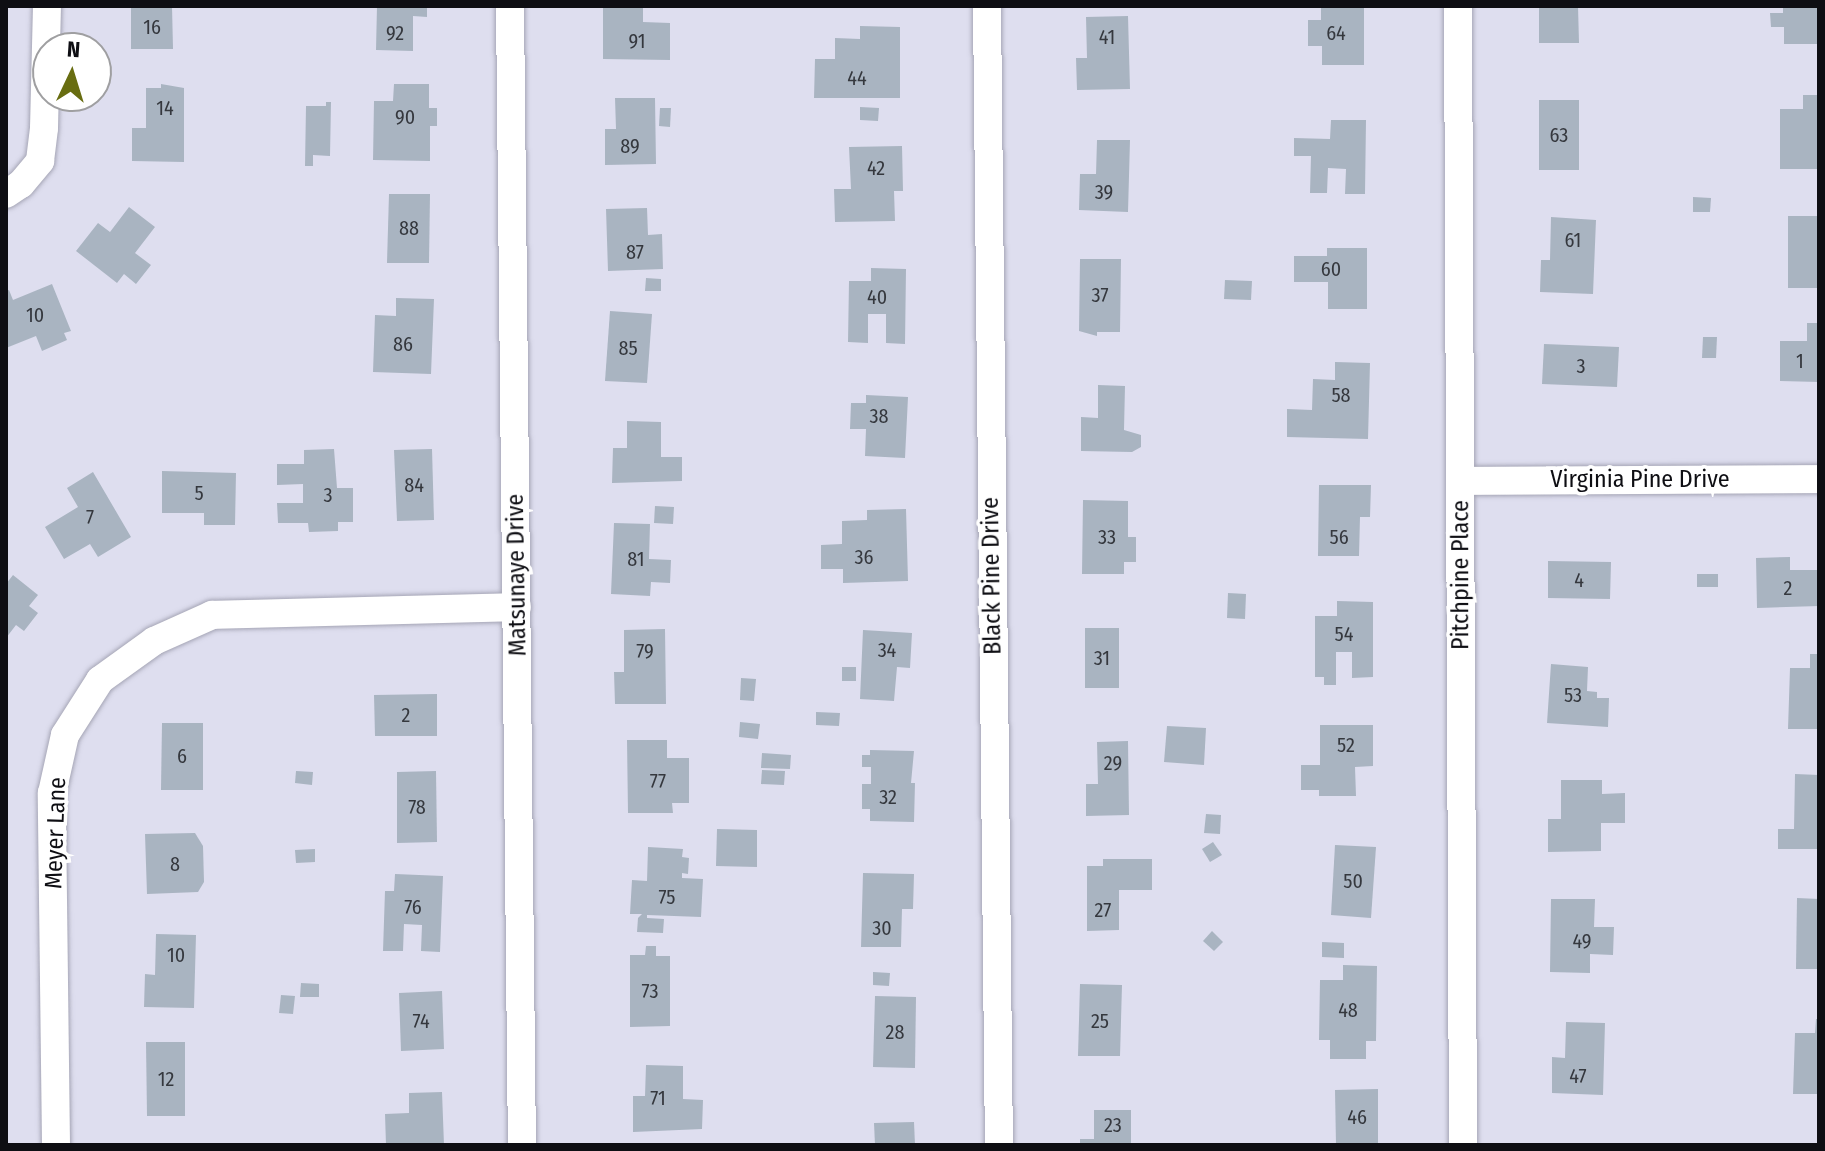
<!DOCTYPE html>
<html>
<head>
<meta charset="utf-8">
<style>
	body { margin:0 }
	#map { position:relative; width:1825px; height:1151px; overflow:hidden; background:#dedeef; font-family:"Fira Sans Condensed",sans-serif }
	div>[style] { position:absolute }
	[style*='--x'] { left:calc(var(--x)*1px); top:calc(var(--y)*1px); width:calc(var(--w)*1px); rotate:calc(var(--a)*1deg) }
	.building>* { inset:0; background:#a9b4c1 }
	.roads { filter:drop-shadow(0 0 2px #a5a5b5) drop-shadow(0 0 2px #a5a5b5) }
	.minor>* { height:28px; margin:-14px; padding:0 14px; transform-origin:14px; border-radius:14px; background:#fff }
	span { translate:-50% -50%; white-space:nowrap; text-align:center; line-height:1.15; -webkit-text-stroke:7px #fff; paint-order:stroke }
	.number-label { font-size:20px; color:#35383e }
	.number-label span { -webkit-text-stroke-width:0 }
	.street-label { font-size:24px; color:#0e0e13 }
	.frame { position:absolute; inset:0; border:8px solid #0e0e13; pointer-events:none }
	.north { position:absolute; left:32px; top:32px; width:80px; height:80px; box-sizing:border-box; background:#fff; border:2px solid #9f9fa1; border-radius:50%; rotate:4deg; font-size:22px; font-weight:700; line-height:32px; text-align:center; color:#0e0e13 }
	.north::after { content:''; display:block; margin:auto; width:28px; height:36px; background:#686d11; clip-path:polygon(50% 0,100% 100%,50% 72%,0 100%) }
</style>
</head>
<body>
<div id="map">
	<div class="building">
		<i style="clip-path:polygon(131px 6px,172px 6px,173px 49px,131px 49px)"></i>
		<i style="clip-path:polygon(377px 6px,427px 6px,427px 17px,413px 16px,413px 51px,376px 50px)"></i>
		<i style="clip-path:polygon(603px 6px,643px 6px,643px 22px,670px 23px,670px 60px,603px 59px)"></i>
		<i style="clip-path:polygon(1321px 6px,1364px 6px,1364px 65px,1322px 65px,1322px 46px,1308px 46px,1308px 20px,1321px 20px)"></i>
		<i style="clip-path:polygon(1539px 6px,1578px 6px,1579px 43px,1539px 43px)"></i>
		<i style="clip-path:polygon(1783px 6px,1819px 6px,1819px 44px,1784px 44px,1784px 27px,1771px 27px,1770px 13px,1783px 13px)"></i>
		<i style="clip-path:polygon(1128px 16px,1130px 89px,1077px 90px,1076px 58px,1087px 58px,1086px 17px)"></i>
		<i style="clip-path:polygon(860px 26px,900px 27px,900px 98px,814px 98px,815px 59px,835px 59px,835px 38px,860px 39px)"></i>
		<i style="clip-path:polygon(161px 84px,184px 88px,184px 162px,132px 161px,132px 128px,146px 128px,146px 88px,161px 88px)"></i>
		<i style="clip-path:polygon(394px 84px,429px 84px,429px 108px,437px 108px,437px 126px,430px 126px,430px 161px,373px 160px,374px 101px,393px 101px)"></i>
		<i style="clip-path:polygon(1803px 95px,1819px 95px,1819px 169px,1780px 169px,1780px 109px,1803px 109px)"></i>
		<i style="clip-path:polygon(615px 98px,655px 98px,656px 164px,605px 165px,605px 129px,616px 129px)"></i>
		<i style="clip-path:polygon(1539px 100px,1579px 100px,1579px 170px,1539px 170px)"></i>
		<i style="clip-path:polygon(326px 102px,331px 102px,330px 156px,313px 155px,313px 166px,305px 166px,306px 106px,326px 106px)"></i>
		<i style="clip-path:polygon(860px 107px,879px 108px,878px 121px,860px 120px)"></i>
		<i style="clip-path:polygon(660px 108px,671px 108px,670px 127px,659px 126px)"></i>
		<i style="clip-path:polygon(1331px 120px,1366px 120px,1365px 194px,1345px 194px,1346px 169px,1328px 168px,1327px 193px,1310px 193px,1311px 156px,1294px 156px,1294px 138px,1330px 139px)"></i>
		<i style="clip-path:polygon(1097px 140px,1130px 140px,1128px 212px,1079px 210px,1080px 174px,1096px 174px)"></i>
		<i style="clip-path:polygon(902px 146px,903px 191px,894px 191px,895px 221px,835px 222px,834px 189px,851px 189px,849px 147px)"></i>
		<i style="clip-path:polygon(389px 194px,430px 194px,429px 263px,387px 263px)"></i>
		<i style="clip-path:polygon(1693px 197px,1711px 198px,1710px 212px,1693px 212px)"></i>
		<i style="clip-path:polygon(129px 207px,155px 227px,135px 253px,151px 265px,136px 284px,124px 274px,117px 283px,76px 251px,98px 223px,110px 232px)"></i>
		<i style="clip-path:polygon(647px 208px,648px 235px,662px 234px,663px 269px,608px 271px,606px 209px)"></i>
		<i style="clip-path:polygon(1788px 216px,1819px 216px,1819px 288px,1788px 288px)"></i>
		<i style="clip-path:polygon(1551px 217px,1596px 220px,1593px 294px,1540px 292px,1541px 260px,1550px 260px)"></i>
		<i style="clip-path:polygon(1327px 248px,1367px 248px,1367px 309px,1328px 309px,1328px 282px,1294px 282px,1294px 256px,1327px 256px)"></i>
		<i style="clip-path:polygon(1080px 259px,1121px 259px,1120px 332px,1097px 332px,1097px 336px,1079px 331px)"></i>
		<i style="clip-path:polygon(871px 268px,906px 269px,905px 344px,886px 343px,886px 314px,868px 314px,868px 343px,848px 342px,849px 281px,871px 281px)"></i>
		<i style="clip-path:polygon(646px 278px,661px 279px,661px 291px,645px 291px)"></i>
		<i style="clip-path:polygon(1225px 280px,1252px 281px,1251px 300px,1224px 299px)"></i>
		<i style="clip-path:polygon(52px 284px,71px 331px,64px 333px,67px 340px,42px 351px,36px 336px,6px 348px,6px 291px,9px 290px,13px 300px)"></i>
		<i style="clip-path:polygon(396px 298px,434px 299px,431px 374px,373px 372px,375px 315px,396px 316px)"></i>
		<i style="clip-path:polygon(610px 311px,652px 314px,647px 383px,605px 381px)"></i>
		<i style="clip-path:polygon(1807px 323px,1819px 323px,1819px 382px,1780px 381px,1780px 341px,1807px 341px)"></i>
		<i style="clip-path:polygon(1703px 337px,1717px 337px,1716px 358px,1702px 358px)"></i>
		<i style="clip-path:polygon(1544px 344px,1619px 347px,1617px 387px,1542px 384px)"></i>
		<i style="clip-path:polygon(1335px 362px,1370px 363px,1368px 439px,1287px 437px,1287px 409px,1312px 410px,1313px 379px,1335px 380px)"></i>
		<i style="clip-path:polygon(1098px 385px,1125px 386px,1124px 430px,1141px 435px,1141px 447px,1132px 452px,1081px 451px,1081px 417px,1098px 418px)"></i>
		<i style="clip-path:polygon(866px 395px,908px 397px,905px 458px,865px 456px,866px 429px,850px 429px,851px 403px,866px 403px)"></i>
		<i style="clip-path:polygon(627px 421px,661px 422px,661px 457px,682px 457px,682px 481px,612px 483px,613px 448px,627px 448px)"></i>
		<i style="clip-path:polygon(334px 449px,337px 488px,353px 488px,353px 522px,338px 522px,338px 531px,309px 532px,308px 523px,278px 523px,277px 503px,303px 503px,303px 484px,277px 485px,277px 464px,304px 464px,304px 450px)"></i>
		<i style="clip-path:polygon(432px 449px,434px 520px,397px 521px,394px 450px)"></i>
		<i style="clip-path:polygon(162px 471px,236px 473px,235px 525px,204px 525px,204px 513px,162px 513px)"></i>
		<i style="clip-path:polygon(93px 472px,131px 537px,98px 557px,90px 544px,64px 559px,45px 527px,78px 507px,67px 488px)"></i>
		<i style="clip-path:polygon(1319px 485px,1371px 485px,1370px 517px,1360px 517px,1359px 556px,1318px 556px)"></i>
		<i style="clip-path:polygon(1083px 500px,1128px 501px,1128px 537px,1136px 537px,1136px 562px,1124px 562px,1124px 574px,1082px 574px)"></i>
		<i style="clip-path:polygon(655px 506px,674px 507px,673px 524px,654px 523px)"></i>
		<i style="clip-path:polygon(906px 509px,908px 581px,843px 583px,843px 569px,821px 569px,821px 545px,842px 544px,842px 521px,867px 520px,867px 510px)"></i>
		<i style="clip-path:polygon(614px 523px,650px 524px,649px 559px,671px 560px,670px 583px,651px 582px,650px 596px,611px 594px)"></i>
		<i style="clip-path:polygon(1790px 557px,1790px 570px,1819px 570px,1819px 606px,1757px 608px,1756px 558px)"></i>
		<i style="clip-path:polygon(1548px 561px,1611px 562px,1610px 599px,1548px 598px)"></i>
		<i style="clip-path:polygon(1697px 574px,1718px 574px,1718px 587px,1697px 587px)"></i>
		<i style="clip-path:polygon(13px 575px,38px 595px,29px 606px,38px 613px,24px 631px,16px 625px,6px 638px,6px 584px)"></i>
		<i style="clip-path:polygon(1228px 593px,1246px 594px,1245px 619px,1227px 618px)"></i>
		<i style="clip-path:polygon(1337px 601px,1373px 602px,1373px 677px,1352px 678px,1352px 652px,1336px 652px,1336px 685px,1324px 685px,1324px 677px,1315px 677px,1315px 616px,1337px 616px)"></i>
		<i style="clip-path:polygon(1085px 628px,1119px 628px,1119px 688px,1085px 688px)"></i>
		<i style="clip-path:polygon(665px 629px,666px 704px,615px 704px,614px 672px,624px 672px,624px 630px)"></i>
		<i style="clip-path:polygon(863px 630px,912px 633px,910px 668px,897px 667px,894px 701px,860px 699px)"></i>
		<i style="clip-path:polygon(1810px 654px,1819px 654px,1819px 729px,1788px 729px,1790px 668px,1810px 668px)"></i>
		<i style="clip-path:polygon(1551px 664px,1588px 667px,1587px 691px,1597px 692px,1597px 698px,1609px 698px,1608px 727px,1547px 723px)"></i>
		<i style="clip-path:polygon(842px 667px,856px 667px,856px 681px,842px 681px)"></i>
		<i style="clip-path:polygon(741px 678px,756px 679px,754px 701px,740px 700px)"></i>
		<i style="clip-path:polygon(437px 694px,437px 736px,375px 736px,374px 695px)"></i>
		<i style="clip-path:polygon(816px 712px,840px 713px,839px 726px,816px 725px)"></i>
		<i style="clip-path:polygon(740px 722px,760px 724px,758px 739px,739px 737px)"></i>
		<i style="clip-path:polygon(162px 723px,203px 723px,203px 790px,161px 790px)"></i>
		<i style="clip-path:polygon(1320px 725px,1373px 725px,1373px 766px,1355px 767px,1356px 796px,1319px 796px,1319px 790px,1301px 790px,1301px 765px,1320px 765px)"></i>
		<i style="clip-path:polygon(1167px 726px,1206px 728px,1204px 765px,1164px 762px)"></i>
		<i style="clip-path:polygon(627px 740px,667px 740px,667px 758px,689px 758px,689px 803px,672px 803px,673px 813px,628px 813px)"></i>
		<i style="clip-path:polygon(1128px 741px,1129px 815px,1086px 816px,1086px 784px,1098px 784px,1097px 742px)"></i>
		<i style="clip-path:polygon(870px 750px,914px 751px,911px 783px,915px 783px,914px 822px,870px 821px,870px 809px,862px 809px,862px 784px,871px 784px,871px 767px,862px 767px,862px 755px,870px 755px)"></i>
		<i style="clip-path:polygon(762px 753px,791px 755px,790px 769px,761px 768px)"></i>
		<i style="clip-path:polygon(762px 770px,785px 771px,784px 785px,761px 784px)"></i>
		<i style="clip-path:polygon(296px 771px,313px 772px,312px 785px,295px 783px)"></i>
		<i style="clip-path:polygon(436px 771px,437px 842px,397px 843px,397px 772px)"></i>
		<i style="clip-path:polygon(1795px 774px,1819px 775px,1819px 849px,1778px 849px,1778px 829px,1794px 829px)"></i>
		<i style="clip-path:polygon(1561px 780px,1602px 780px,1602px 794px,1625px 793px,1625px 823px,1601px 823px,1601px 851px,1548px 852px,1548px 819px,1561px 819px)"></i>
		<i style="clip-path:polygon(1206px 814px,1221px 815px,1220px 834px,1204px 833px)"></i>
		<i style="clip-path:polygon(717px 829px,757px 830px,757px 867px,716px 866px)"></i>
		<i style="clip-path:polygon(195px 833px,203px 846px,204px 882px,198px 892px,147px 894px,145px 834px)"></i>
		<i style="clip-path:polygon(1213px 842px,1222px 855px,1210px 862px,1202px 849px)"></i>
		<i style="clip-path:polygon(1335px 845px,1376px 847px,1371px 918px,1331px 915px)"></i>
		<i style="clip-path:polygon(648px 847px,683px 849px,682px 857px,689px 858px,688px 874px,682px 873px,682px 878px,703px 879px,701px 917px,647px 915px,647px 918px,664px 919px,663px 933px,637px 932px,638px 918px,642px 914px,630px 914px,632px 880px,647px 881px)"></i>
		<i style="clip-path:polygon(315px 849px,315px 862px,296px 863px,295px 850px)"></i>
		<i style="clip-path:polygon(1103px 859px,1152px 859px,1152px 890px,1119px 890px,1119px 930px,1087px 931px,1087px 866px,1103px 866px)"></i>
		<i style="clip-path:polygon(863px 873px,914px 874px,913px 909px,902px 909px,901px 947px,861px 947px)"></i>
		<i style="clip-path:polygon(395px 874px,443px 876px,440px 952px,421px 951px,422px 925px,404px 924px,403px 951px,383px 951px,385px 891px,394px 891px)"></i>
		<i style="clip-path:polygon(1797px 898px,1819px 899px,1819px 969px,1796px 969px)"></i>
		<i style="clip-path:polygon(1551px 899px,1595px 899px,1594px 927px,1614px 927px,1613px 955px,1590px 954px,1590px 973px,1550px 972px)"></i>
		<i style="clip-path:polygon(1212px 931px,1223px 942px,1214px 951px,1203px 941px)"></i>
		<i style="clip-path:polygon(156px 934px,196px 935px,194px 1008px,144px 1007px,145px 974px,155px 975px)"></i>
		<i style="clip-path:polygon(1322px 942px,1344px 943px,1344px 958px,1322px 957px)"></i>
		<i style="clip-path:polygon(646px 946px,656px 946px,656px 956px,670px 956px,670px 1026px,630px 1027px,630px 955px,645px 955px)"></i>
		<i style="clip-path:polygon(1343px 965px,1377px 966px,1376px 1041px,1366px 1041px,1366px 1059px,1330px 1059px,1330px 1040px,1319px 1040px,1320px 980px,1343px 980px)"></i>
		<i style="clip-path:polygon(873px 972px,890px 973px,889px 986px,873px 985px)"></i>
		<i style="clip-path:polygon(301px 983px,319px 984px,319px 997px,300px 997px)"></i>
		<i style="clip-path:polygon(1080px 984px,1122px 985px,1120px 1056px,1078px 1056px)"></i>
		<i style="clip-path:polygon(442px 991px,444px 1049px,401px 1051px,399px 993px)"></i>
		<i style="clip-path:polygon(281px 995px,295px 996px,293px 1014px,279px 1013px)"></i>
		<i style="clip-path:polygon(875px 996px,916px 997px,915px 1068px,873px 1067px)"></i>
		<i style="clip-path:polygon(1816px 1019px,1819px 1019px,1819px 1094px,1793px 1094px,1795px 1033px,1815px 1033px)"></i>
		<i style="clip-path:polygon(1566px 1022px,1605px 1023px,1603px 1095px,1552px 1093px,1552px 1057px,1565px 1058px)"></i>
		<i style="clip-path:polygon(146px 1042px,185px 1042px,185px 1116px,147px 1116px)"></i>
		<i style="clip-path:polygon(646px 1065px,683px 1066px,683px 1099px,703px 1100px,702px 1129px,633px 1132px,633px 1096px,645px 1096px)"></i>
		<i style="clip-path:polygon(1378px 1089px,1378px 1145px,1336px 1145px,1335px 1090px)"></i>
		<i style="clip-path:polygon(442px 1092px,444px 1145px,386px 1145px,385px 1114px,409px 1113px,409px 1093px)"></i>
		<i style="clip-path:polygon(1094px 1110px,1131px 1110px,1131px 1145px,1080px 1145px,1080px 1139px,1094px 1139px)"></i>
		<i style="clip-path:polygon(914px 1122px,915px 1145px,875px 1145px,874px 1123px)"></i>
	</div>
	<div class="roads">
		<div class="minor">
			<i style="--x:510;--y:6;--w:1139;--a:89.4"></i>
			<i style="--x:987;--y:6;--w:1139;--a:89.4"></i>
			<i style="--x:1458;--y:6;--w:1139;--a:89.75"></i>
			<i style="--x:6;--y:194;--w:18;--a:-34"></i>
			<i style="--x:21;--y:184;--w:30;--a:-50"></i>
			<i style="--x:40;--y:161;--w:33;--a:-83"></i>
			<i style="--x:44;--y:128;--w:122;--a:-88.6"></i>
			<i style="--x:1461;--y:481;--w:358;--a:-0.3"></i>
			<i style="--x:56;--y:1145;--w:352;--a:-90.7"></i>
			<i style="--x:52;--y:793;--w:59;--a:-77.4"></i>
			<i style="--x:65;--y:735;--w:65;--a:-57.5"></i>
			<i style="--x:100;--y:680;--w:67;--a:-35.8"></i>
			<i style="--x:154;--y:641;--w:64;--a:-24.1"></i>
			<i style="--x:212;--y:615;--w:305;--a:-1.5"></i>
		</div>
	</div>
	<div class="number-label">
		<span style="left:152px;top:27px">16</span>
		<span style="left:395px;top:33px">92</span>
		<span style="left:1336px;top:33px">64</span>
		<span style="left:1107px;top:37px">41</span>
		<span style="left:637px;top:41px">91</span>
		<span style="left:857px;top:78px">44</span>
		<span style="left:165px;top:108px">14</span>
		<span style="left:405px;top:117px">90</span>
		<span style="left:1559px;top:135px">63</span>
		<span style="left:630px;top:146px">89</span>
		<span style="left:876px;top:168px">42</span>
		<span style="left:1104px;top:192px">39</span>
		<span style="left:409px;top:228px">88</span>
		<span style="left:1573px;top:240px">61</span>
		<span style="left:635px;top:252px">87</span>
		<span style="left:1331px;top:269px">60</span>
		<span style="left:1100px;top:295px">37</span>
		<span style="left:877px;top:297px">40</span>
		<span style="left:35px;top:315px">10</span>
		<span style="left:403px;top:344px">86</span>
		<span style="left:628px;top:348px">85</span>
		<span style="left:1800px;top:361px">1</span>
		<span style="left:1581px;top:366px">3</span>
		<span style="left:1341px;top:395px">58</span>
		<span style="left:879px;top:416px">38</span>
		<span style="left:414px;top:485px">84</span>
		<span style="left:199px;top:493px">5</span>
		<span style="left:328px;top:495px">3</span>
		<span style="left:90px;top:517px">7</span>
		<span style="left:1107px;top:537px">33</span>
		<span style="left:1339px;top:537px">56</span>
		<span style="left:864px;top:557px">36</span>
		<span style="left:636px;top:559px">81</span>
		<span style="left:1579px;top:580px">4</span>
		<span style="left:1788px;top:588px">2</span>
		<span style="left:1344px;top:634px">54</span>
		<span style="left:887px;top:650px">34</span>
		<span style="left:645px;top:651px">79</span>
		<span style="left:1102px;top:658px">31</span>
		<span style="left:1573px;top:695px">53</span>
		<span style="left:406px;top:715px">2</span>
		<span style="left:1346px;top:745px">52</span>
		<span style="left:182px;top:756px">6</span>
		<span style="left:1113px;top:763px">29</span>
		<span style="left:658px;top:781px">77</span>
		<span style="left:888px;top:797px">32</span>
		<span style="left:417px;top:807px">78</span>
		<span style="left:175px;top:864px">8</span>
		<span style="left:1353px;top:881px">50</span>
		<span style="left:667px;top:897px">75</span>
		<span style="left:413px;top:907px">76</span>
		<span style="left:1103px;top:910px">27</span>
		<span style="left:882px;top:928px">30</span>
		<span style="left:1582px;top:941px">49</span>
		<span style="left:176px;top:955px">10</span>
		<span style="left:650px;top:991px">73</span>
		<span style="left:1348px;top:1010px">48</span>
		<span style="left:421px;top:1021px">74</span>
		<span style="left:1100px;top:1021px">25</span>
		<span style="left:895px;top:1032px">28</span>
		<span style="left:1578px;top:1076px">47</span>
		<span style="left:166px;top:1079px">12</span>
		<span style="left:658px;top:1098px">71</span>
		<span style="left:1357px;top:1117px">46</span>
		<span style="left:1113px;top:1125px">23</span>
	</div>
	<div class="street-label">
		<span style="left:1640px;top:480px">Virginia Pine Drive</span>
		<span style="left:517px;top:575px;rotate:-91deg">Matsunaye Drive</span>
		<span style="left:1461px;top:575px;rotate:-90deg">Pitchpine Place</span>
		<span style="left:992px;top:576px;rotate:-91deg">Black Pine Drive</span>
		<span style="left:56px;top:833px;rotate:-88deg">Meyer Lane</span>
	</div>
	<div class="frame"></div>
	<div class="north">N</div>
</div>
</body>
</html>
